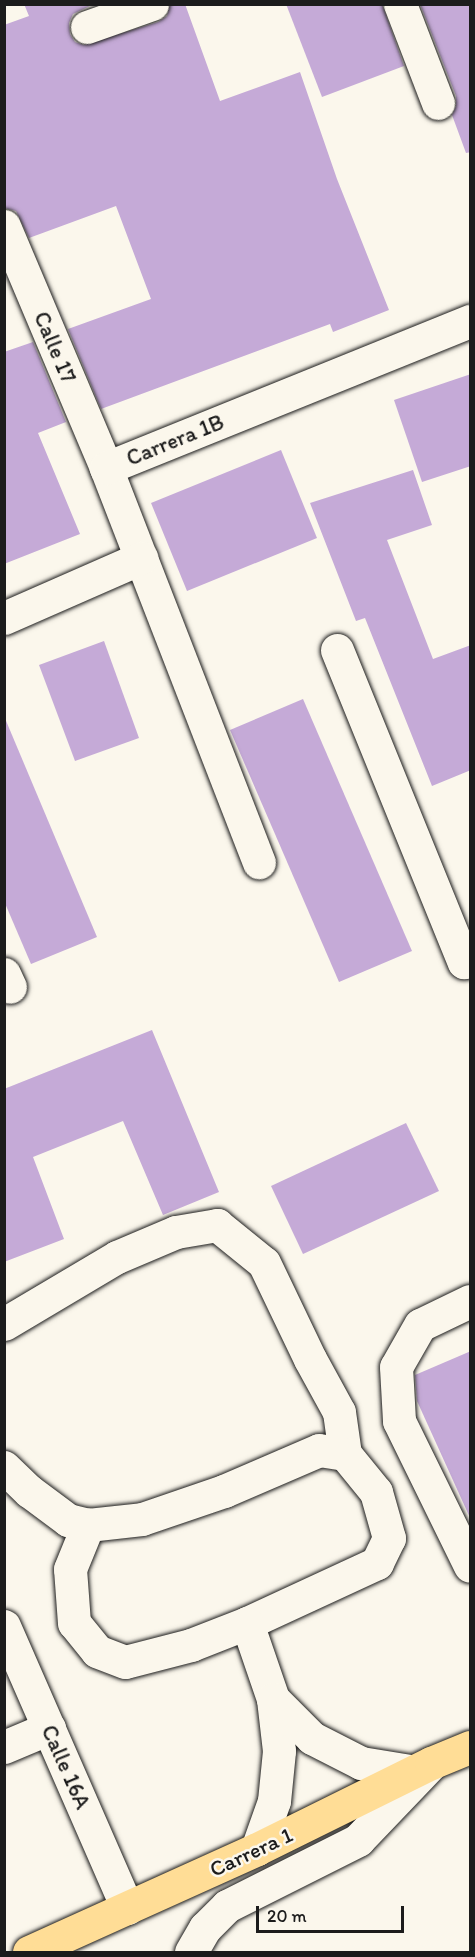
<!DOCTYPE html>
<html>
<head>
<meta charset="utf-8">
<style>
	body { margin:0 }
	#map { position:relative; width:475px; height:1957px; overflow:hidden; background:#fbf7ec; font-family:Itim,sans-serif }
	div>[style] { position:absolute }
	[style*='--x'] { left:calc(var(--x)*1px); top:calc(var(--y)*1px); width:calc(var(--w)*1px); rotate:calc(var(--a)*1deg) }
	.building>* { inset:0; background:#c5aad7 }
	.roads { filter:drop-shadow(0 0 2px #1c1c1c) drop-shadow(0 0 2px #1c1c1c) }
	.minor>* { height:33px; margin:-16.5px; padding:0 16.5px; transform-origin:16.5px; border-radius:16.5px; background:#fbf7ec }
	.major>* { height:33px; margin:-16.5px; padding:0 16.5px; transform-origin:16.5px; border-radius:16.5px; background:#ffdd96 }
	span { translate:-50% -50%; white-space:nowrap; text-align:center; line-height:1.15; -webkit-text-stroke:5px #fbf7ec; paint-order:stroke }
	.street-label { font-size:22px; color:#1c1c1c }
	.frame { position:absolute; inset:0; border:6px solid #1c1c1c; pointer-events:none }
	.scale { position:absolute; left:256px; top:1906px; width:148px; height:27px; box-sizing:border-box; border:3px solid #1c1c1c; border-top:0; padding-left:8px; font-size:18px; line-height:21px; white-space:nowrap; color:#1c1c1c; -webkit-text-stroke:4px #fbf7ec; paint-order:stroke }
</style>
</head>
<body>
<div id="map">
	<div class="building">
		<i style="clip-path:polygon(24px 4px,94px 4px,73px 14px,69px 23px,70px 34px,75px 42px,84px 45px,158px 22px,167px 16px,170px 4px,185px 4px,220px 101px,300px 72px,337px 179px,389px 310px,333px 332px,330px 324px,101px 409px,68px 329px,151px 299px,116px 206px,29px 238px,16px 211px,4px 208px,4px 25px,29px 16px)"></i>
		<i style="clip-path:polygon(286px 4px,382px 4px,404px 66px,322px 97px)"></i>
		<i style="clip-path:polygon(420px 4px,471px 4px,471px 152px,466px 153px,452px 115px,456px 106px,456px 96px)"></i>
		<i style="clip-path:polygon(33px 342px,66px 422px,38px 433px,80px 534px,4px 564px,4px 352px)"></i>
		<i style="clip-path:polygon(471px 374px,471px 466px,422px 482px,394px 400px)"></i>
		<i style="clip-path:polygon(281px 450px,317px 538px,187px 591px,151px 503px)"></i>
		<i style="clip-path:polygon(413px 470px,432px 525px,387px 540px,433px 659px,471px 645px,471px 770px,432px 786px,365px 618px,356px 621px,310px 503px)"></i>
		<i style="clip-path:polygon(104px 641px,139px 738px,75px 761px,39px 665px)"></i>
		<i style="clip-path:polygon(303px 699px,412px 951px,339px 982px,230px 730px)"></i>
		<i style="clip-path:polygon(4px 716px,97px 937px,31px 964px,4px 901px)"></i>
		<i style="clip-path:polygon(152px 1030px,219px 1192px,163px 1215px,123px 1121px,33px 1157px,64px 1239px,4px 1262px,4px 1089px)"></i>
		<i style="clip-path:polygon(406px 1123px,439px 1191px,303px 1254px,271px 1186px)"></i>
		<i style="clip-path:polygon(471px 1351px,471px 1520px,417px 1401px,415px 1375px)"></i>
	</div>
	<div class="roads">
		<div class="minor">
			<i style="--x:400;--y:4;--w:106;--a:69"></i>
			<i style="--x:87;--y:27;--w:69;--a:-19.5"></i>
			<i style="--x:4;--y:226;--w:263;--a:67.1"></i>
			<i style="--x:106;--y:468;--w:423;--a:68.8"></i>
			<i style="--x:106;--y:468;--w:393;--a:-22"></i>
			<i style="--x:4;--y:618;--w:150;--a:-23.7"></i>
			<i style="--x:337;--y:650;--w:337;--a:67.9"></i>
			<i style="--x:464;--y:962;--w:7;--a:-27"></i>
			<i style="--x:4;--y:974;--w:14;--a:65"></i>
			<i style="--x:470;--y:1301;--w:55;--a:154.4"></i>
			<i style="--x:420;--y:1325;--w:48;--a:119.7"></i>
			<i style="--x:396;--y:1367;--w:54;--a:86.8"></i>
			<i style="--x:399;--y:1421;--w:161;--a:63.9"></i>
			<i style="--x:4;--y:1324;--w:131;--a:-30.7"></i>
			<i style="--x:117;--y:1257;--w:64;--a:-23"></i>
			<i style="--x:176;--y:1232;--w:42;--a:-9.7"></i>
			<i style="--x:217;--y:1225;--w:60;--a:39"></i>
			<i style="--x:264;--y:1263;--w:106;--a:64.4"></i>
			<i style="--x:310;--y:1359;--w:60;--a:61.3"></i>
			<i style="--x:339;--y:1412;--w:42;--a:81.9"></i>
			<i style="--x:4;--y:1467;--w:35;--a:44"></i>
			<i style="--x:29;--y:1491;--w:49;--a:36.6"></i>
			<i style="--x:68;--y:1520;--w:21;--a:14"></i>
			<i style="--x:88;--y:1525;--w:54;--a:-6.3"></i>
			<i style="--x:142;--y:1519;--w:87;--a:-18.9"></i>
			<i style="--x:224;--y:1491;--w:103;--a:-23.3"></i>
			<i style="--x:319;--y:1450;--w:26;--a:9"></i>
			<i style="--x:345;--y:1454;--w:49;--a:50.8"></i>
			<i style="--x:376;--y:1492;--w:48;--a:74.2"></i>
			<i style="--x:389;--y:1538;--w:28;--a:116"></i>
			<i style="--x:377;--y:1563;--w:143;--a:155.2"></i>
			<i style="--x:247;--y:1623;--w:60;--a:158.6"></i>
			<i style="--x:191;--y:1645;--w:68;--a:165.6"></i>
			<i style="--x:125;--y:1662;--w:30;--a:-159"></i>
			<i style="--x:97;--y:1651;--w:36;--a:-129"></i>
			<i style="--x:74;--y:1623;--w:54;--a:-94.2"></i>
			<i style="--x:70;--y:1569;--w:48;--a:-67.8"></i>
			<i style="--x:247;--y:1623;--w:80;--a:71.1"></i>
			<i style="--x:273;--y:1699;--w:52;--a:83.4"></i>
			<i style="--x:279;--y:1751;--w:50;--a:95.7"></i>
			<i style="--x:274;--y:1801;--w:51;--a:109.5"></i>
			<i style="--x:4;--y:1626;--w:308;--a:66.4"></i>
			<i style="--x:273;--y:1699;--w:55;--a:45"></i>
			<i style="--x:312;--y:1738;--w:55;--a:27"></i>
			<i style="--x:361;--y:1763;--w:56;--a:9.3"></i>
			<i style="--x:4;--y:1747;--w:49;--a:-22.9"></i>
			<i style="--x:191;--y:1952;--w:28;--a:-60"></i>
			<i style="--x:205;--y:1928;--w:31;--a:-45"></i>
			<i style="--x:227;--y:1906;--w:147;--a:-26.7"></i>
			<i style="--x:358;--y:1840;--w:104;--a:-46.2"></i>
		</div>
		<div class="major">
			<i style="--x:29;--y:1952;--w:250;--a:-24.3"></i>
			<i style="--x:257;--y:1849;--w:194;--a:-26.3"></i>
			<i style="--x:431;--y:1763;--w:42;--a:-22.3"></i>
		</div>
	</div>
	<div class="street-label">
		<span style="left:55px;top:347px;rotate:67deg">Calle 17</span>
		<span style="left:175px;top:440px;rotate:-22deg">Carrera 1B</span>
		<span style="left:66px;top:1767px;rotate:66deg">Calle 16A</span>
		<span style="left:251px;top:1852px;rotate:-25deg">Carrera 1</span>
	</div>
	<div class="frame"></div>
	<div class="scale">20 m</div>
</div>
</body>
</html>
